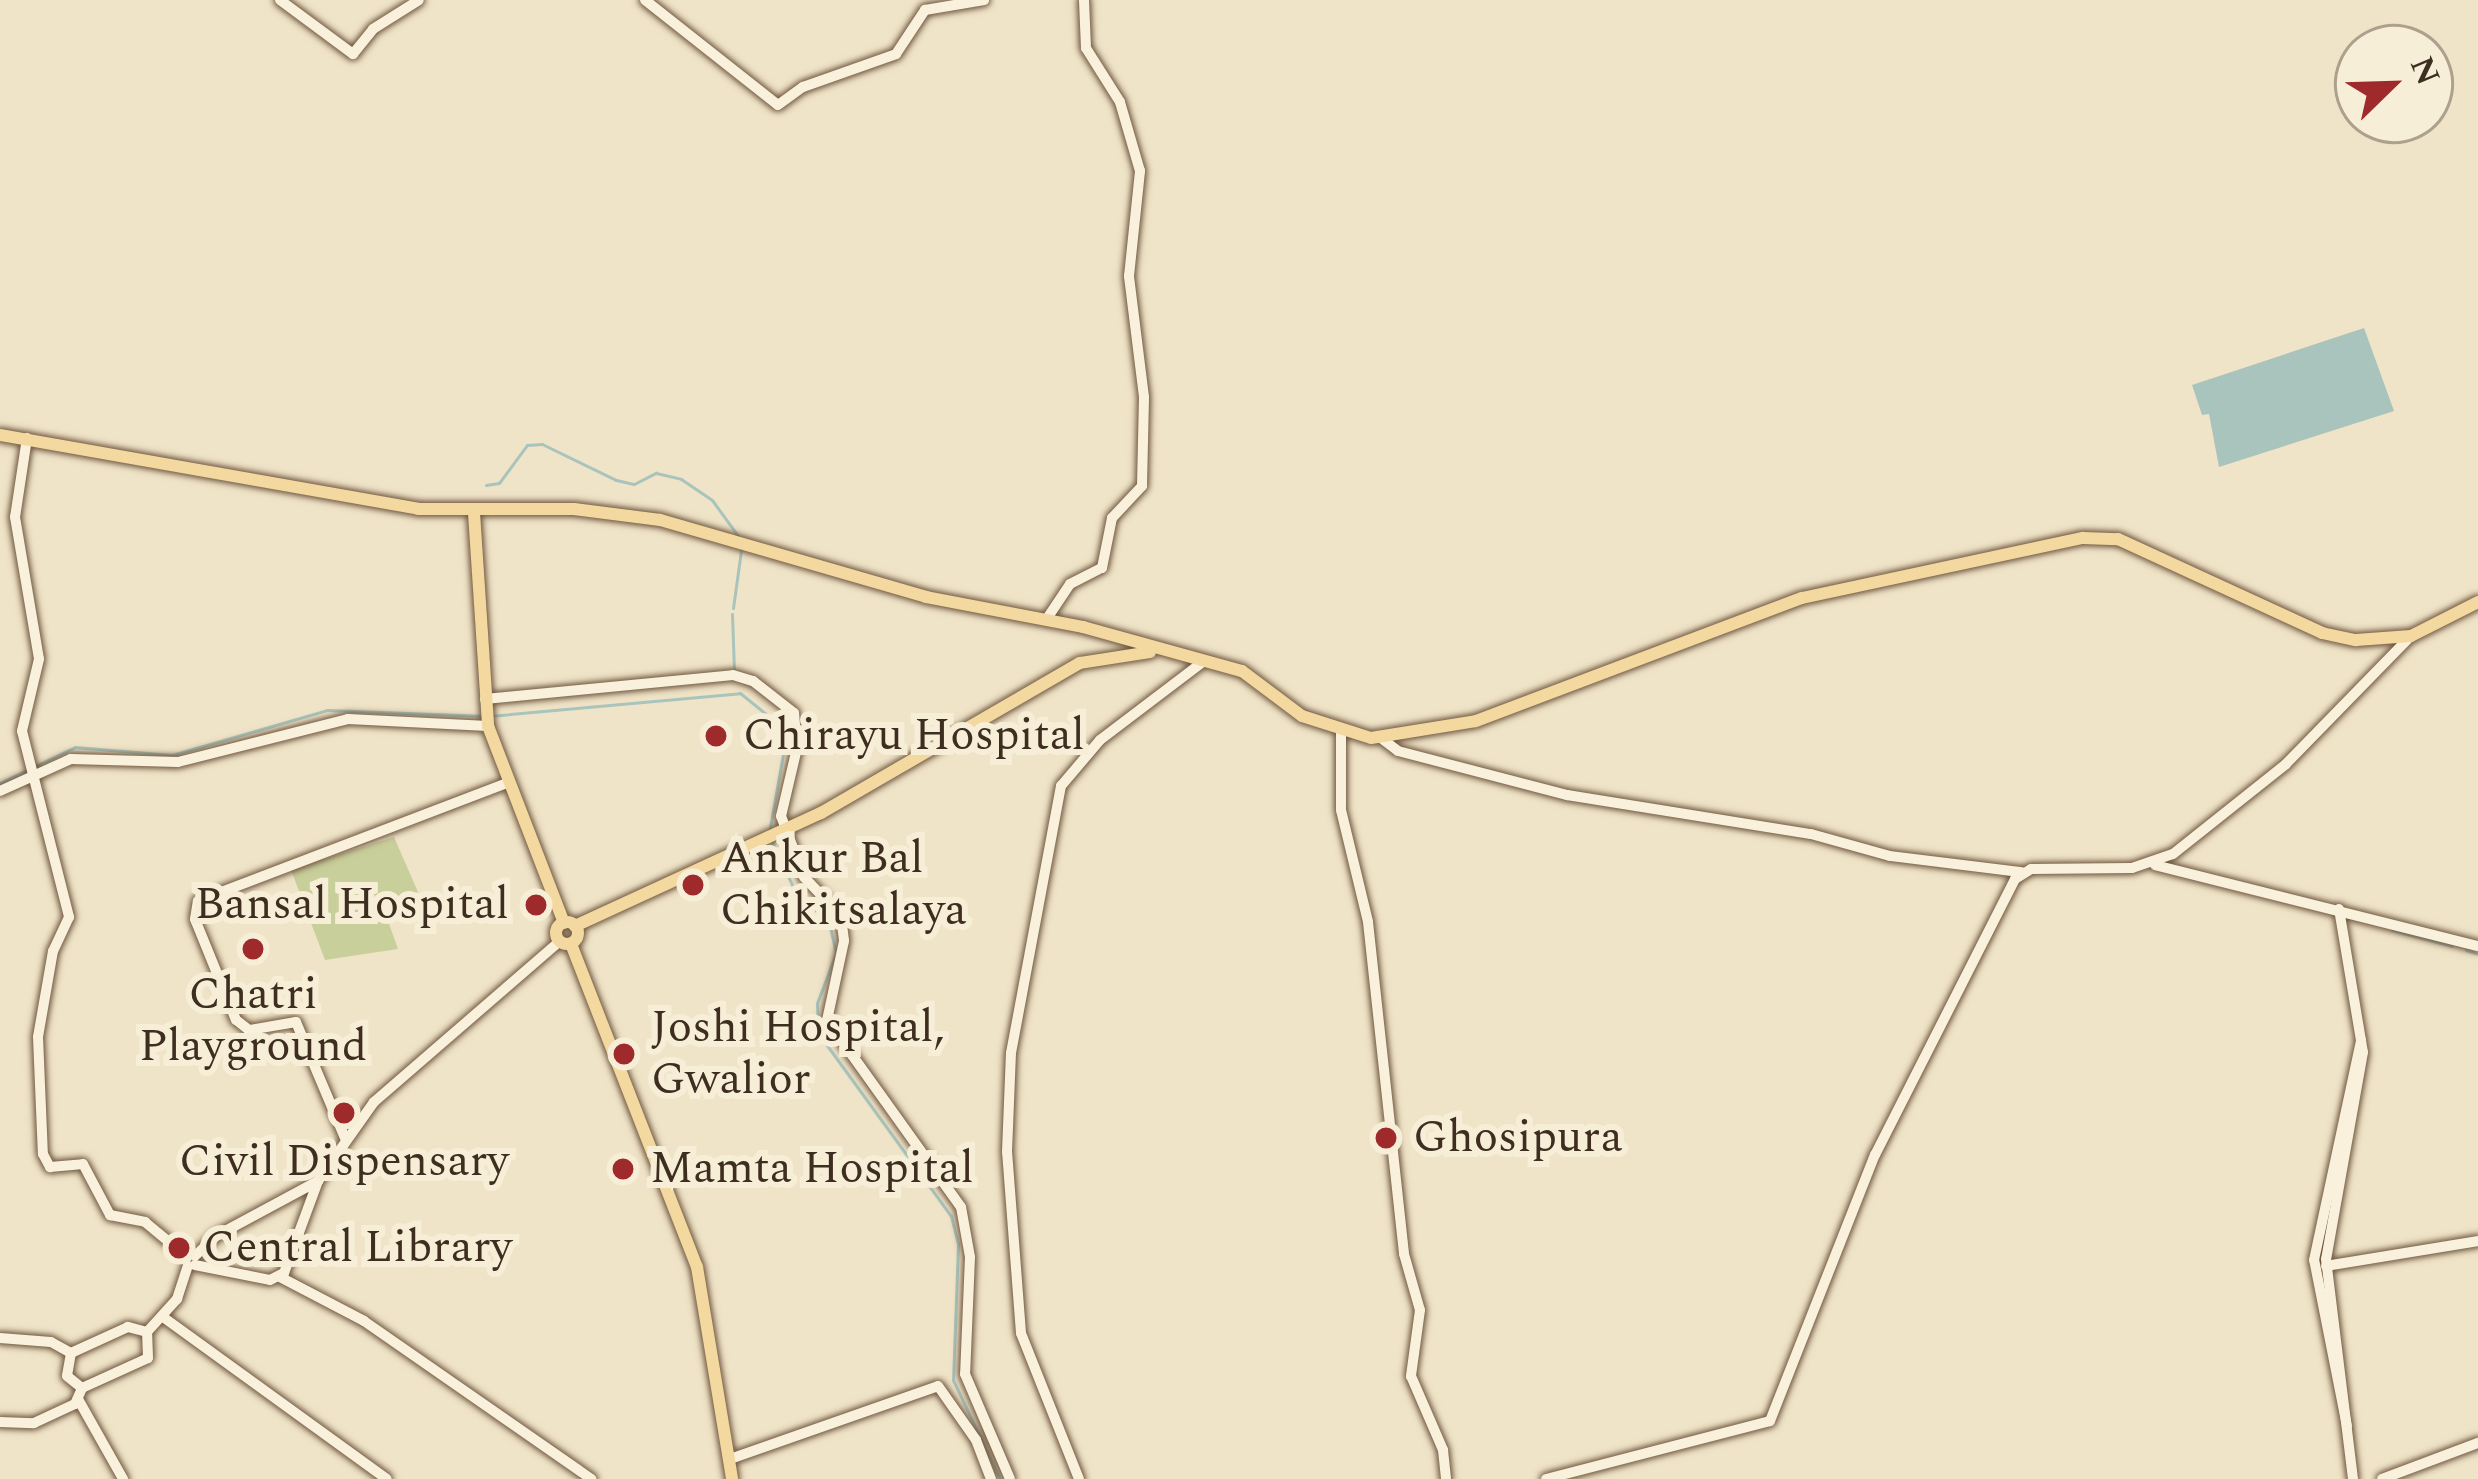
<!DOCTYPE html>
<html>
<head>
<meta charset="utf-8">
<style>
	body { margin:0 }
	#map { position:relative; width:2478px; height:1479px; overflow:hidden; background:#f0e4c8; font-family:Spectral,serif }
	div>[style] { position:absolute }
	[style*='--x'] { left:calc(var(--x)*1px); top:calc(var(--y)*1px); width:calc(var(--w)*1px); rotate:calc(var(--a)*1deg) }
	.green>* { inset:0; background:#c9cf9b }
	.water>* { inset:0; background:#a9c4bc }
	.stream>* { height:3px; margin:-1.5px; padding:0 1.5px; transform-origin:1.5px; border-radius:1.5px; background:#a9c4bc }
	.roads { filter:drop-shadow(0 0 3px #6f573f) drop-shadow(0 0 3px #6f573f) }
	.secondary>* { height:10px; margin:-5px; padding:0 5px; transform-origin:5px; border-radius:5px; background:#faf1dc }
	.primary>* { height:12px; margin:-6px; padding:0 6px; transform-origin:6px; border-radius:6px; background:#f3d9a0 }
	.primary>.ring { margin:-6px; padding:0; box-sizing:content-box; background:none; border:12px solid #f3d9a0; border-radius:50% }
	.dots>* { width:33px; height:33px; translate:-50% -50%; box-sizing:border-box; border:6px solid #f7eed8; border-radius:50% }
	span { translate:-50% -50%; white-space:nowrap; text-align:center; line-height:1.15; -webkit-text-stroke:12px #f7eed8; paint-order:stroke }
	.poi-label { font-size:45px; color:#3d2e20 }
	.left { translate:0 -50%; text-align:left }
	.right { translate:-100% -50%; text-align:right }
	.north { position:absolute; left:2334px; top:24px; width:120px; height:120px; box-sizing:border-box; background:#f7eed8; border:3px solid #ada18e; border-radius:50%; rotate:67deg; font-size:33px; font-weight:700; line-height:48px; text-align:center; color:#3d2e20 }
	.north::after { content:''; display:block; margin:auto; width:42px; height:54px; background:#9e2a2b; clip-path:polygon(50% 0,100% 100%,50% 72%,0 100%) }
</style>
</head>
<body>
<div id="map">
	<div class="green">
		<i style="clip-path:polygon(394px 837px,418px 892px,382px 904px,398px 949px,325px 960px,291px 870px)"></i>
	</div>
	<div class="water">
		<i style="clip-path:polygon(2364px 328px,2394px 411px,2219px 467px,2209px 414px,2202px 415px,2192px 385px)"></i>
	</div>
	<div class="stream">
		<i style="--x:486;--y:485;--w:13;--a:-9"></i>
		<i style="--x:499;--y:483;--w:47;--a:-53.6"></i>
		<i style="--x:527;--y:445;--w:15;--a:-4"></i>
		<i style="--x:542;--y:444;--w:82;--a:25.9"></i>
		<i style="--x:616;--y:480;--w:18;--a:13"></i>
		<i style="--x:634;--y:484;--w:25;--a:-27"></i>
		<i style="--x:656;--y:473;--w:26;--a:13"></i>
		<i style="--x:681;--y:479;--w:37;--a:34"></i>
		<i style="--x:712;--y:500;--w:49;--a:54.1"></i>
		<i style="--x:733;--y:608;--w:59;--a:-82.1"></i>
		<i style="--x:732;--y:614;--w:57;--a:88"></i>
		<i style="--x:489;--y:716;--w:252;--a:-5.2"></i>
		<i style="--x:740;--y:693;--w:60;--a:39"></i>
		<i style="--x:787;--y:731;--w:104;--a:100"></i>
		<i style="--x:0;--y:783;--w:83;--a:-25.6"></i>
		<i style="--x:75;--y:747;--w:97;--a:4.7"></i>
		<i style="--x:172;--y:755;--w:161;--a:-16.2"></i>
		<i style="--x:327;--y:710;--w:153;--a:2.2"></i>
		<i style="--x:772;--y:842;--w:52;--a:64.9"></i>
		<i style="--x:794;--y:889;--w:49;--a:44.2"></i>
		<i style="--x:829;--y:923;--w:31;--a:77"></i>
		<i style="--x:836;--y:953;--w:53;--a:110.8"></i>
		<i style="--x:817;--y:1003;--w:30;--a:88"></i>
		<i style="--x:818;--y:1033;--w:226;--a:54"></i>
		<i style="--x:951;--y:1216;--w:29;--a:76"></i>
		<i style="--x:958;--y:1244;--w:136;--a:92.1"></i>
		<i style="--x:953;--y:1380;--w:110;--a:64.6"></i>
		<i style="--x:2392;--y:930;--w:62;--a:14.9"></i>
		<i style="--x:2466;--y:950;--w:13;--a:18"></i>
	</div>
	<div class="roads">
		<div class="secondary">
			<i style="--x:280;--y:0;--w:91;--a:36.5"></i>
			<i style="--x:353;--y:54;--w:32;--a:-51"></i>
			<i style="--x:373;--y:29;--w:54;--a:-32.2"></i>
			<i style="--x:645;--y:0;--w:169;--a:38.3"></i>
			<i style="--x:778;--y:105;--w:31;--a:-36"></i>
			<i style="--x:803;--y:87;--w:99;--a:-19.5"></i>
			<i style="--x:896;--y:54;--w:53;--a:-56.6"></i>
			<i style="--x:925;--y:10;--w:60;--a:-9.6"></i>
			<i style="--x:27;--y:438;--w:80;--a:98.6"></i>
			<i style="--x:15;--y:517;--w:144;--a:80.4"></i>
			<i style="--x:39;--y:659;--w:74;--a:103.3"></i>
			<i style="--x:22;--y:731;--w:192;--a:75.8"></i>
			<i style="--x:69;--y:917;--w:38;--a:115"></i>
			<i style="--x:53;--y:951;--w:87;--a:99.9"></i>
			<i style="--x:38;--y:1037;--w:117;--a:87.6"></i>
			<i style="--x:43;--y:1154;--w:15;--a:62"></i>
			<i style="--x:50;--y:1167;--w:33;--a:-5"></i>
			<i style="--x:83;--y:1164;--w:58;--a:62.1"></i>
			<i style="--x:110;--y:1215;--w:36;--a:11"></i>
			<i style="--x:145;--y:1222;--w:55;--a:39.8"></i>
			<i style="--x:1046;--y:620;--w:43;--a:-56.3"></i>
			<i style="--x:1070;--y:584;--w:36;--a:-27"></i>
			<i style="--x:1102;--y:568;--w:51;--a:-78.7"></i>
			<i style="--x:1112;--y:518;--w:44;--a:-46.8"></i>
			<i style="--x:1142;--y:486;--w:89;--a:-88.7"></i>
			<i style="--x:1144;--y:397;--w:122;--a:-97.1"></i>
			<i style="--x:1129;--y:276;--w:106;--a:-84"></i>
			<i style="--x:1140;--y:171;--w:72;--a:-106.2"></i>
			<i style="--x:1120;--y:102;--w:64;--a:-122.2"></i>
			<i style="--x:1086;--y:48;--w:48;--a:-92.4"></i>
			<i style="--x:485;--y:699;--w:249;--a:-5.5"></i>
			<i style="--x:733;--y:675;--w:21;--a:17"></i>
			<i style="--x:753;--y:681;--w:52;--a:38"></i>
			<i style="--x:794;--y:713;--w:35;--a:85"></i>
			<i style="--x:797;--y:748;--w:70;--a:103.2"></i>
			<i style="--x:781;--y:816;--w:65;--a:69.3"></i>
			<i style="--x:804;--y:877;--w:54;--a:46.5"></i>
			<i style="--x:841;--y:916;--w:25;--a:83"></i>
			<i style="--x:844;--y:941;--w:81;--a:102.1"></i>
			<i style="--x:827;--y:1020;--w:230;--a:54.4"></i>
			<i style="--x:961;--y:1207;--w:51;--a:79.8"></i>
			<i style="--x:970;--y:1257;--w:117;--a:92.4"></i>
			<i style="--x:965;--y:1374;--w:114;--a:66.8"></i>
			<i style="--x:1341;--y:732;--w:78;--a:90"></i>
			<i style="--x:1341;--y:810;--w:115;--a:76.4"></i>
			<i style="--x:1368;--y:922;--w:334;--a:83.8"></i>
			<i style="--x:1404;--y:1254;--w:58;--a:74.1"></i>
			<i style="--x:1420;--y:1310;--w:67;--a:97.8"></i>
			<i style="--x:1411;--y:1376;--w:81;--a:66.6"></i>
			<i style="--x:1443;--y:1450;--w:29;--a:84"></i>
			<i style="--x:1381;--y:738;--w:21;--a:37"></i>
			<i style="--x:1398;--y:751;--w:175;--a:14.6"></i>
			<i style="--x:1567;--y:795;--w:247;--a:9.1"></i>
			<i style="--x:1811;--y:834;--w:82;--a:15.6"></i>
			<i style="--x:1890;--y:856;--w:132;--a:7"></i>
			<i style="--x:0;--y:791;--w:78;--a:-24.3"></i>
			<i style="--x:71;--y:759;--w:107;--a:1.6"></i>
			<i style="--x:178;--y:762;--w:175;--a:-14.2"></i>
			<i style="--x:348;--y:719;--w:140;--a:2.9"></i>
			<i style="--x:2155;--y:865;--w:333;--a:14.1"></i>
			<i style="--x:2339;--y:909;--w:145;--a:80.5"></i>
			<i style="--x:2363;--y:1052;--w:210;--a:100.1"></i>
			<i style="--x:2326;--y:1259;--w:222;--a:83"></i>
			<i style="--x:345;--y:1138;--w:126;--a:-112.9"></i>
			<i style="--x:296;--y:1022;--w:48;--a:170.3"></i>
			<i style="--x:249;--y:1030;--w:16;--a:-142"></i>
			<i style="--x:236;--y:1020;--w:109;--a:-112.1"></i>
			<i style="--x:195;--y:919;--w:18;--a:-81"></i>
			<i style="--x:198;--y:901;--w:331;--a:-20.9"></i>
			<i style="--x:195;--y:1256;--w:29;--a:-44"></i>
			<i style="--x:216;--y:1236;--w:116;--a:-28.3"></i>
			<i style="--x:195;--y:1265;--w:76;--a:11.3"></i>
			<i style="--x:270;--y:1280;--w:16;--a:-27"></i>
			<i style="--x:284;--y:1273;--w:98;--a:-69.7"></i>
			<i style="--x:318;--y:1181;--w:97;--a:-54.7"></i>
			<i style="--x:374;--y:1102;--w:246;--a:-40.9"></i>
			<i style="--x:2326;--y:1266;--w:154;--a:-9.3"></i>
			<i style="--x:280;--y:1277;--w:95;--a:27.6"></i>
			<i style="--x:364;--y:1321;--w:277;--a:34.8"></i>
			<i style="--x:163;--y:1317;--w:276;--a:35.9"></i>
			<i style="--x:147;--y:1332;--w:45;--a:-47.7"></i>
			<i style="--x:177;--y:1299;--w:35;--a:-72"></i>
			<i style="--x:0;--y:1338;--w:51;--a:4.5"></i>
			<i style="--x:51;--y:1342;--w:23;--a:29"></i>
			<i style="--x:78;--y:1399;--w:92;--a:60.6"></i>
			<i style="--x:0;--y:1422;--w:34;--a:2"></i>
			<i style="--x:34;--y:1423;--w:45;--a:-24.9"></i>
			<i style="--x:75;--y:1404;--w:17;--a:-66"></i>
			<i style="--x:82;--y:1388;--w:72;--a:-24.4"></i>
			<i style="--x:148;--y:1358;--w:26;--a:-92"></i>
			<i style="--x:147;--y:1332;--w:20;--a:-165"></i>
			<i style="--x:128;--y:1327;--w:63;--a:155.5"></i>
			<i style="--x:71;--y:1353;--w:23;--a:100"></i>
			<i style="--x:67;--y:1376;--w:19;--a:39"></i>
			<i style="--x:2347;--y:1426;--w:169;--a:-101.2"></i>
			<i style="--x:2314;--y:1260;--w:225;--a:-77.9"></i>
			<i style="--x:730;--y:1459;--w:220;--a:-19.3"></i>
			<i style="--x:938;--y:1386;--w:66;--a:54.9"></i>
			<i style="--x:976;--y:1440;--w:42;--a:69"></i>
			<i style="--x:1079;--y:1479;--w:157;--a:-111.7"></i>
			<i style="--x:1021;--y:1333;--w:182;--a:-94.4"></i>
			<i style="--x:1007;--y:1152;--w:99;--a:-87.7"></i>
			<i style="--x:1011;--y:1053;--w:272;--a:-79.4"></i>
			<i style="--x:1061;--y:786;--w:60;--a:-49.7"></i>
			<i style="--x:1100;--y:740;--w:131;--a:-37.2"></i>
			<i style="--x:1546;--y:1479;--w:231;--a:-14.5"></i>
			<i style="--x:1770;--y:1421;--w:286;--a:-68.5"></i>
			<i style="--x:1875;--y:1155;--w:309;--a:-63.1"></i>
			<i style="--x:2015;--y:879;--w:19;--a:-32"></i>
			<i style="--x:2031;--y:869;--w:101;--a:-0.6"></i>
			<i style="--x:2132;--y:868;--w:43;--a:-18.9"></i>
			<i style="--x:2173;--y:854;--w:144;--a:-38.5"></i>
			<i style="--x:2286;--y:764;--w:179;--a:-45.7"></i>
			<i style="--x:2382;--y:1479;--w:103;--a:-20.6"></i>
		</div>
		<div class="primary">
			<i style="--x:0;--y:435;--w:424;--a:10"></i>
			<i style="--x:418;--y:509;--w:156;--a:0"></i>
			<i style="--x:574;--y:509;--w:87;--a:7.3"></i>
			<i style="--x:660;--y:520;--w:277;--a:16.1"></i>
			<i style="--x:926;--y:597;--w:160;--a:10.8"></i>
			<i style="--x:1083;--y:627;--w:165;--a:15.5"></i>
			<i style="--x:1242;--y:671;--w:75;--a:36.9"></i>
			<i style="--x:1302;--y:716;--w:72;--a:17.7"></i>
			<i style="--x:1371;--y:738;--w:106;--a:-9.2"></i>
			<i style="--x:1476;--y:721;--w:348;--a:-20.7"></i>
			<i style="--x:1802;--y:598;--w:287;--a:-12.1"></i>
			<i style="--x:2083;--y:538;--w:35;--a:2"></i>
			<i style="--x:2118;--y:539;--w:225;--a:24.7"></i>
			<i style="--x:2322;--y:633;--w:35;--a:12"></i>
			<i style="--x:2356;--y:640;--w:55;--a:-4.2"></i>
			<i style="--x:2411;--y:636;--w:75;--a:-26.9"></i>
			<i style="--x:474;--y:513;--w:213;--a:86.2"></i>
			<i style="--x:488;--y:726;--w:211;--a:68.9"></i>
			<i class="ring" style="left:556px;top:922px;width:10px;height:10px"></i>
			<i style="--x:575;--y:926;--w:271;--a:-24.7"></i>
			<i style="--x:821;--y:813;--w:299;--a:-30.1"></i>
			<i style="--x:1080;--y:663;--w:71;--a:-8.9"></i>
			<i style="--x:571;--y:944;--w:347;--a:68.7"></i>
			<i style="--x:697;--y:1267;--w:215;--a:80.6"></i>
		</div>
	</div>
	<div class="dots">
		<i style="left:716px;top:736px;background:#9e2a2b"></i>
		<i style="left:693px;top:885px;background:#9e2a2b"></i>
		<i style="left:536px;top:905px;background:#9e2a2b"></i>
		<i style="left:253px;top:949px;background:#9e2a2b"></i>
		<i style="left:624px;top:1054px;background:#9e2a2b"></i>
		<i style="left:344px;top:1113px;background:#9e2a2b"></i>
		<i style="left:1386px;top:1138px;background:#9e2a2b"></i>
		<i style="left:623px;top:1169px;background:#9e2a2b"></i>
		<i style="left:179px;top:1248px;background:#9e2a2b"></i>
	</div>
	<div class="poi-label">
		<span class="left" style="left:743px;top:736px">Chirayu Hospital</span>
		<span class="left" style="left:720px;top:885px">Ankur Bal<br>Chikitsalaya</span>
		<span class="right" style="left:509px;top:905px">Bansal Hospital</span>
		<span style="left:253px;top:1021px">Chatri<br>Playground</span>
		<span class="left" style="left:651px;top:1054px">Joshi Hospital,<br>Gwalior</span>
		<span class="left" style="left:1413px;top:1138px">Ghosipura</span>
		<span style="left:344px;top:1162px">Civil Dispensary</span>
		<span class="left" style="left:650px;top:1169px">Mamta Hospital</span>
		<span class="left" style="left:203px;top:1248px">Central Library</span>
	</div>
	<div class="north">N</div>
</div>
</body>
</html>
